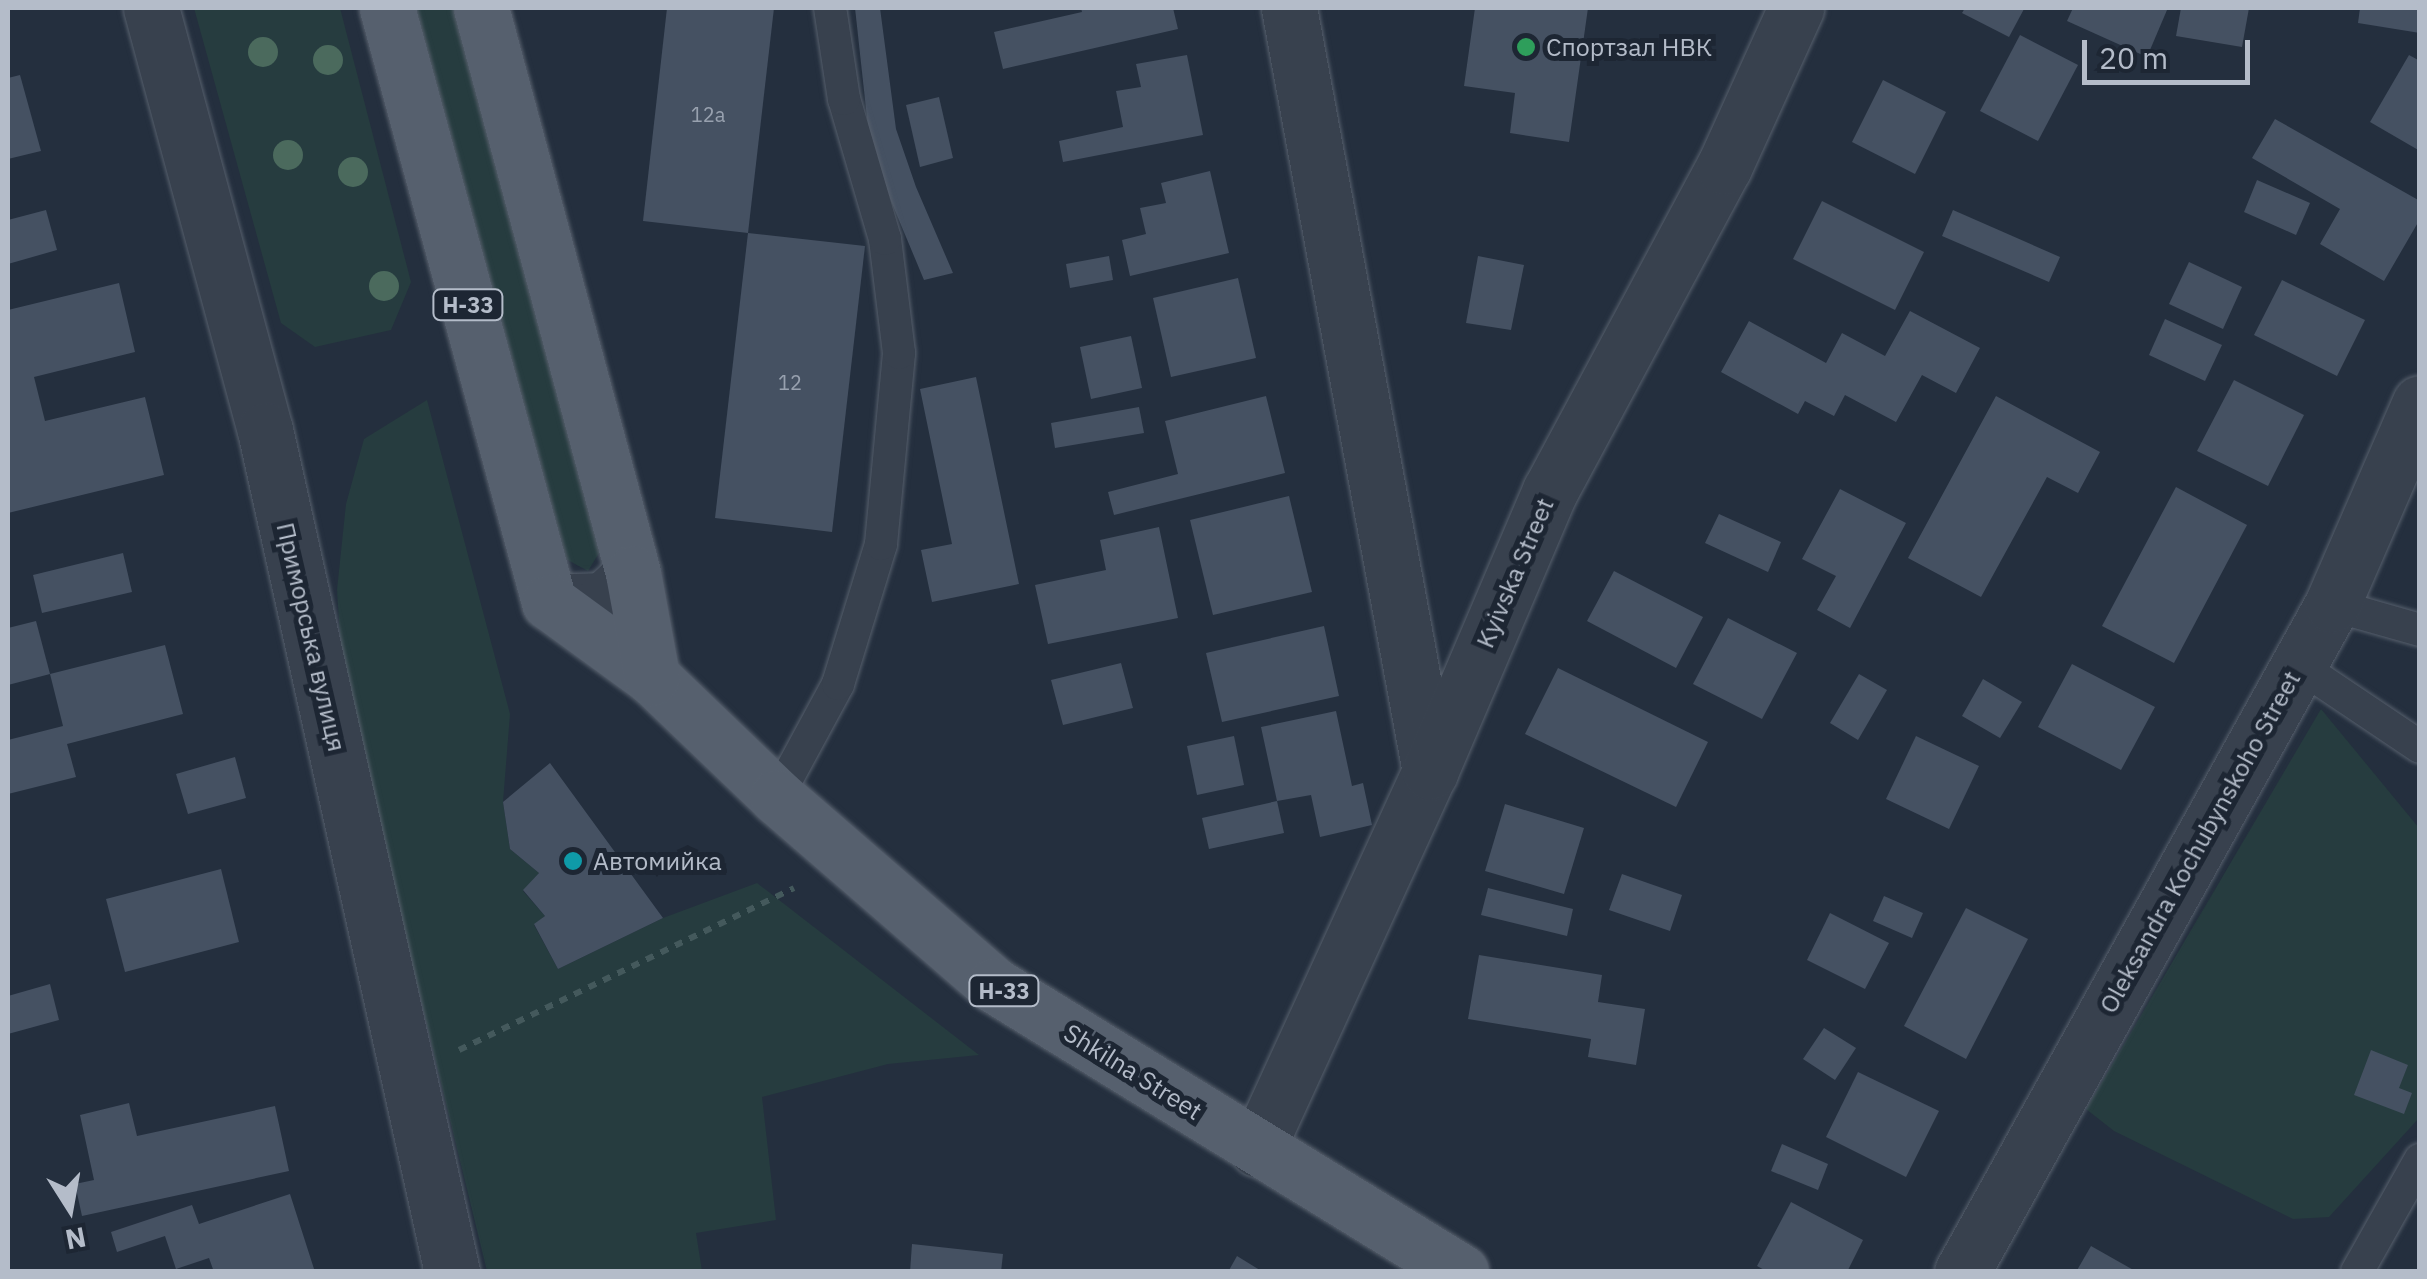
<!DOCTYPE html>
<html>
<head>
<meta charset="utf-8">
<style>
	body { margin:0 }
	#map { position:relative; width:2427px; height:1279px; overflow:hidden; background:#242f3e; font-family:"IBM Plex Sans",sans-serif }
	div>[style] { position:absolute }
	[style*='--x'] { left:calc(var(--x)*1px); top:calc(var(--y)*1px); width:calc(var(--w)*1px); rotate:calc(var(--a)*1deg) }
	.green>* { inset:0; background:#263c3f }
	.building>* { inset:0; background:#455162 }
	.path>* { height:6px; margin-top:-3px; transform-origin:0; background:repeating-linear-gradient(90deg,#44595c 0 8px,transparent 0 16px) }
	.roads { filter:drop-shadow(0 0 2px #565f6c) drop-shadow(0 0 2px #565f6c) }
	.service>* { height:32px; margin:-16px; padding:0 16px; transform-origin:16px; border-radius:16px; background:#38414e }
	.minor>* { height:55px; margin:-27.5px; padding:0 27.5px; transform-origin:27.5px; border-radius:27.5px; background:#38414e }
	.tertiary>* { height:55px; margin:-27.5px; padding:0 27.5px; transform-origin:27.5px; border-radius:27.5px; background:#38414e }
	.primary>* { height:55px; margin:-27.5px; padding:0 27.5px; transform-origin:27.5px; border-radius:27.5px; background:#56606e }
	.trees>* { width:30px; height:30px; margin:-15px; border-radius:50%; background:#4b6a5d }
	.dots>* { width:28px; height:28px; translate:-50% -50%; box-sizing:border-box; border:5px solid #1d2633; border-radius:50% }
	span { translate:-50% -50%; white-space:nowrap; text-align:center; line-height:1.15; -webkit-text-stroke:10px #1d2633; paint-order:stroke }
	.number-label { font-size:20px; color:#98a1af }
	.number-label span { -webkit-text-stroke-width:0 }
	.shield-label span { padding:2px 8px; background:#1d2633; border:2px solid; border-radius:8px; -webkit-text-stroke-width:0 }
	.shield-label { font-size:22px; color:#b4bcc9; font-weight:700 }
	.poi-label { font-size:25px; color:#b4bcc9 }
	.left { translate:0 -50%; text-align:left }
	.street-label { font-size:25px; color:#b4bcc9 }
	.frame { position:absolute; inset:0; border:10px solid #b4bcc9; pointer-events:none }
	.north { position:absolute; left:20px; top:1159px; width:100px; height:100px; -webkit-text-stroke:8px #1d2633; paint-order:stroke; rotate:169deg; font-size:28px; font-weight:700; line-height:40px; text-align:center; color:#b4bcc9 }
	.north::after { content:''; display:block; margin:auto; width:35px; height:45px; background:#b4bcc9; clip-path:polygon(50% 0,100% 100%,50% 72%,0 100%) }
	.scale { position:absolute; left:2082px; top:40px; width:168px; height:45px; box-sizing:border-box; border:5px solid #b4bcc9; border-top:0; padding-left:12px; font-size:30px; line-height:35px; white-space:nowrap; color:#b4bcc9; -webkit-text-stroke:8px #1d2633; paint-order:stroke }
</style>
</head>
<body>
<div id="map">
	<div class="green">
		<i style="clip-path:polygon(194px 8px,340px 8px,411px 282px,391px 330px,315px 347px,281px 323px)"></i>
		<i style="clip-path:polygon(410px 8px,455px 8px,604px 545px,588px 571px,562px 557px)"></i>
		<i style="clip-path:polygon(427px 400px,510px 714px,503px 802px,510px 849px,539px 873px,523px 891px,545px 916px,534px 925px,558px 969px,663px 918px,757px 883px,979px 1055px,888px 1064px,762px 1097px,776px 1220px,696px 1233px,702px 1271px,487px 1271px,343px 682px,337px 590px,346px 504px,364px 439px)"></i>
		<i style="clip-path:polygon(2321px 709px,2419px 828px,2419px 1118px,2329px 1217px,2293px 1219px,2114px 1131px,2086px 1109px)"></i>
	</div>
	<div class="building">
		<i style="clip-path:polygon(667px 8px,774px 8px,748px 233px,643px 221px)"></i>
		<i style="clip-path:polygon(855px 8px,880px 8px,896px 129px,916px 187px,953px 273px,924px 280px,891px 201px,869px 136px)"></i>
		<i style="clip-path:polygon(1081px 8px,1173px 8px,1178px 29px,1003px 69px,994px 32px,1082px 12px)"></i>
		<i style="clip-path:polygon(1475px 8px,1588px 8px,1569px 142px,1510px 133px,1515px 93px,1464px 86px)"></i>
		<i style="clip-path:polygon(1965px 8px,2021px 8px,2024px 9px,2009px 37px,1962px 13px)"></i>
		<i style="clip-path:polygon(2073px 8px,2162px 8px,2167px 10px,2147px 57px,2067px 21px)"></i>
		<i style="clip-path:polygon(2181px 8px,2249px 8px,2242px 47px,2176px 36px)"></i>
		<i style="clip-path:polygon(2360px 8px,2420px 8px,2420px 33px,2358px 23px)"></i>
		<i style="clip-path:polygon(2020px 35px,2078px 65px,2038px 141px,1980px 111px)"></i>
		<i style="clip-path:polygon(1187px 55px,1203px 135px,1063px 162px,1059px 141px,1123px 127px,1116px 91px,1141px 87px,1136px 64px)"></i>
		<i style="clip-path:polygon(2409px 55px,2420px 61px,2420px 151px,2370px 122px)"></i>
		<i style="clip-path:polygon(20px 75px,41px 151px,8px 159px,8px 78px)"></i>
		<i style="clip-path:polygon(1883px 80px,1946px 112px,1915px 174px,1852px 142px)"></i>
		<i style="clip-path:polygon(939px 97px,953px 158px,920px 167px,906px 105px)"></i>
		<i style="clip-path:polygon(2275px 119px,2420px 201px,2420px 219px,2384px 281px,2320px 244px,2340px 209px,2252px 158px)"></i>
		<i style="clip-path:polygon(1210px 171px,1229px 253px,1130px 276px,1122px 240px,1146px 234px,1140px 208px,1166px 203px,1161px 183px)"></i>
		<i style="clip-path:polygon(2257px 180px,2310px 203px,2296px 235px,2244px 212px)"></i>
		<i style="clip-path:polygon(1822px 201px,1924px 252px,1895px 310px,1793px 259px)"></i>
		<i style="clip-path:polygon(46px 210px,57px 250px,8px 264px,8px 220px)"></i>
		<i style="clip-path:polygon(1953px 210px,2060px 257px,2049px 282px,1942px 236px)"></i>
		<i style="clip-path:polygon(748px 233px,865px 246px,832px 532px,715px 518px)"></i>
		<i style="clip-path:polygon(1109px 256px,1113px 280px,1070px 288px,1066px 264px)"></i>
		<i style="clip-path:polygon(1478px 256px,1524px 265px,1511px 330px,1466px 323px)"></i>
		<i style="clip-path:polygon(2189px 262px,2242px 287px,2223px 329px,2169px 304px)"></i>
		<i style="clip-path:polygon(1238px 278px,1256px 358px,1171px 377px,1153px 298px)"></i>
		<i style="clip-path:polygon(2282px 280px,2365px 320px,2337px 376px,2254px 335px)"></i>
		<i style="clip-path:polygon(119px 283px,135px 352px,34px 377px,45px 421px,145px 397px,164px 475px,8px 513px,8px 310px)"></i>
		<i style="clip-path:polygon(1910px 311px,1980px 348px,1956px 393px,1922px 375px,1896px 422px,1845px 395px,1834px 416px,1805px 401px,1798px 414px,1721px 372px,1749px 321px,1826px 363px,1842px 333px,1885px 356px)"></i>
		<i style="clip-path:polygon(2165px 319px,2222px 345px,2205px 381px,2149px 355px)"></i>
		<i style="clip-path:polygon(1131px 336px,1142px 388px,1091px 399px,1080px 347px)"></i>
		<i style="clip-path:polygon(976px 377px,1019px 584px,932px 602px,921px 550px,952px 544px,920px 389px)"></i>
		<i style="clip-path:polygon(2234px 380px,2304px 415px,2268px 486px,2197px 451px)"></i>
		<i style="clip-path:polygon(1266px 396px,1285px 473px,1114px 515px,1108px 492px,1178px 474px,1165px 421px)"></i>
		<i style="clip-path:polygon(1996px 396px,2100px 452px,2078px 493px,2047px 477px,1981px 597px,1908px 558px)"></i>
		<i style="clip-path:polygon(1139px 407px,1144px 433px,1055px 448px,1051px 423px)"></i>
		<i style="clip-path:polygon(2176px 487px,2247px 525px,2174px 663px,2102px 626px)"></i>
		<i style="clip-path:polygon(1840px 489px,1906px 523px,1850px 628px,1817px 610px,1836px 576px,1802px 559px)"></i>
		<i style="clip-path:polygon(1289px 496px,1312px 592px,1213px 615px,1190px 520px)"></i>
		<i style="clip-path:polygon(1719px 514px,1781px 542px,1768px 572px,1705px 543px)"></i>
		<i style="clip-path:polygon(1159px 527px,1178px 618px,1048px 644px,1035px 585px,1106px 570px,1100px 540px)"></i>
		<i style="clip-path:polygon(123px 553px,132px 592px,42px 613px,33px 575px)"></i>
		<i style="clip-path:polygon(1614px 571px,1703px 617px,1676px 668px,1587px 621px)"></i>
		<i style="clip-path:polygon(1728px 618px,1797px 653px,1762px 719px,1693px 684px)"></i>
		<i style="clip-path:polygon(36px 621px,50px 674px,8px 685px,8px 628px)"></i>
		<i style="clip-path:polygon(1324px 626px,1339px 696px,1222px 722px,1206px 653px)"></i>
		<i style="clip-path:polygon(165px 645px,183px 714px,67px 744px,76px 777px,8px 794px,8px 740px,63px 726px,50px 674px)"></i>
		<i style="clip-path:polygon(1121px 663px,1133px 708px,1063px 725px,1051px 680px)"></i>
		<i style="clip-path:polygon(2072px 664px,2155px 707px,2121px 770px,2038px 727px)"></i>
		<i style="clip-path:polygon(1558px 668px,1708px 742px,1676px 807px,1525px 734px)"></i>
		<i style="clip-path:polygon(1859px 674px,1887px 690px,1858px 740px,1830px 723px)"></i>
		<i style="clip-path:polygon(1983px 679px,2022px 702px,2000px 738px,1962px 716px)"></i>
		<i style="clip-path:polygon(1336px 711px,1352px 786px,1363px 783px,1372px 825px,1320px 837px,1311px 795px,1277px 801px,1261px 727px)"></i>
		<i style="clip-path:polygon(1234px 736px,1244px 785px,1197px 795px,1187px 746px)"></i>
		<i style="clip-path:polygon(1916px 736px,1979px 766px,1949px 829px,1886px 799px)"></i>
		<i style="clip-path:polygon(235px 757px,246px 798px,188px 814px,176px 774px)"></i>
		<i style="clip-path:polygon(550px 763px,663px 918px,558px 969px,534px 924px,545px 916px,523px 890px,539px 873px,510px 849px,503px 802px)"></i>
		<i style="clip-path:polygon(1277px 801px,1284px 833px,1209px 849px,1202px 818px)"></i>
		<i style="clip-path:polygon(1505px 804px,1584px 828px,1564px 894px,1485px 871px)"></i>
		<i style="clip-path:polygon(221px 869px,239px 942px,125px 972px,106px 899px)"></i>
		<i style="clip-path:polygon(1622px 874px,1682px 895px,1670px 931px,1609px 910px)"></i>
		<i style="clip-path:polygon(1488px 888px,1573px 909px,1567px 936px,1481px 915px)"></i>
		<i style="clip-path:polygon(1884px 896px,1923px 913px,1912px 938px,1873px 921px)"></i>
		<i style="clip-path:polygon(1966px 908px,2028px 939px,1966px 1059px,1904px 1026px)"></i>
		<i style="clip-path:polygon(1830px 913px,1889px 943px,1865px 989px,1807px 960px)"></i>
		<i style="clip-path:polygon(1479px 955px,1602px 975px,1598px 1002px,1645px 1009px,1636px 1065px,1588px 1057px,1591px 1039px,1468px 1019px)"></i>
		<i style="clip-path:polygon(50px 984px,59px 1020px,8px 1034px,8px 996px)"></i>
		<i style="clip-path:polygon(1824px 1028px,1856px 1048px,1835px 1080px,1803px 1059px)"></i>
		<i style="clip-path:polygon(2371px 1050px,2408px 1065px,2399px 1088px,2412px 1093px,2404px 1114px,2354px 1095px)"></i>
		<i style="clip-path:polygon(1858px 1072px,1939px 1111px,1906px 1177px,1826px 1137px)"></i>
		<i style="clip-path:polygon(129px 1103px,137px 1136px,275px 1106px,289px 1171px,82px 1216px,75px 1184px,94px 1180px,80px 1115px)"></i>
		<i style="clip-path:polygon(1782px 1144px,1828px 1164px,1818px 1190px,1771px 1171px)"></i>
		<i style="clip-path:polygon(290px 1194px,315px 1272px,214px 1272px,209px 1258px,176px 1269px,165px 1236px,117px 1252px,111px 1232px,192px 1205px,199px 1224px)"></i>
		<i style="clip-path:polygon(1791px 1202px,1863px 1240px,1847px 1272px,1768px 1272px,1757px 1266px)"></i>
		<i style="clip-path:polygon(912px 1244px,1003px 1254px,1001px 1272px,910px 1272px)"></i>
		<i style="clip-path:polygon(2091px 1246px,2137px 1272px,2076px 1272px)"></i>
		<i style="clip-path:polygon(1237px 1256px,1263px 1272px,1228px 1272px)"></i>
	</div>
	<div class="path">
		<i style="--x:459;--y:1050;--w:372;--a:-25.8"></i>
	</div>
	<div class="roads">
		<div class="service">
			<i style="--x:2332;--y:605;--w:91;--a:15.9"></i>
			<i style="--x:2298;--y:665;--w:147;--a:33.9"></i>
			<i style="--x:777;--y:797;--w:128;--a:-61.6"></i>
			<i style="--x:838;--y:684;--w:146;--a:-72.9"></i>
			<i style="--x:881;--y:544;--w:192;--a:-84.6"></i>
			<i style="--x:899;--y:353;--w:115;--a:-97"></i>
			<i style="--x:885;--y:239;--w:146;--a:-106.3"></i>
			<i style="--x:844;--y:99;--w:92;--a:-98.7"></i>
			<i style="--x:2357;--y:1272;--w:129;--a:-60.6"></i>
		</div>
		<div class="minor">
			<i style="--x:151;--y:8;--w:437;--a:74.9"></i>
			<i style="--x:265;--y:430;--w:863;--a:77.48"></i>
			<i style="--x:1289;--y:8;--w:777;--a:79.54"></i>
			<i style="--x:1257;--y:1149;--w:415;--a:-65.4"></i>
			<i style="--x:1430;--y:772;--w:306;--a:-66.9"></i>
			<i style="--x:1550;--y:491;--w:368;--a:-61.8"></i>
			<i style="--x:1724;--y:167;--w:175;--a:-65.6"></i>
		</div>
		<div class="tertiary">
			<i style="--x:549;--y:602;--w:55;--a:-2.1"></i>
			<i style="--x:604;--y:600;--w:40;--a:-43"></i>
			<i style="--x:1962;--y:1272;--w:763;--a:-60.98"></i>
			<i style="--x:2332;--y:605;--w:220;--a:-66.5"></i>
		</div>
		<div class="primary">
			<i style="--x:387;--y:8;--w:616;--a:74.74"></i>
			<i style="--x:549;--y:602;--w:127;--a:36.1"></i>
			<i style="--x:652;--y:677;--w:173;--a:43.8"></i>
			<i style="--x:777;--y:797;--w:287;--a:40.9"></i>
			<i style="--x:994;--y:985;--w:548;--a:31.57"></i>
			<i style="--x:481;--y:8;--w:585;--a:74.94"></i>
			<i style="--x:633;--y:573;--w:106;--a:79.6"></i>
		</div>
	</div>
	<div class="trees">
		<i style="left:263px;top:52px"></i>
		<i style="left:328px;top:60px"></i>
		<i style="left:288px;top:155px"></i>
		<i style="left:353px;top:172px"></i>
		<i style="left:384px;top:286px"></i>
	</div>
	<div class="dots">
		<i style="left:1526px;top:47px;background:#2e9e5b"></i>
		<i style="left:573px;top:861px;background:#0f9aa8"></i>
	</div>
	<div class="number-label">
		<span style="left:708px;top:114px">12а</span>
		<span style="left:790px;top:382px">12</span>
	</div>
	<div class="shield-label">
		<span style="left:468px;top:305px">Н-33</span>
		<span style="left:1004px;top:991px">Н-33</span>
	</div>
	<div class="poi-label">
		<span class="left" style="left:1546px;top:47px">Спортзал НВК</span>
		<span class="left" style="left:593px;top:861px">Автомийка</span>
	</div>
	<div class="street-label">
		<span style="left:1515px;top:573px;rotate:-67deg">Kyivska Street</span>
		<span style="left:311px;top:637px;rotate:77deg">Приморська вулиця</span>
		<span style="left:2200px;top:842px;rotate:-61deg">Oleksandra Kochubynskoho Street</span>
		<span style="left:1133px;top:1072px;rotate:32deg">Shkilna Street</span>
	</div>
	<div class="frame"></div>
	<div class="north">N</div>
	<div class="scale">20 m</div>
</div>
</body>
</html>
